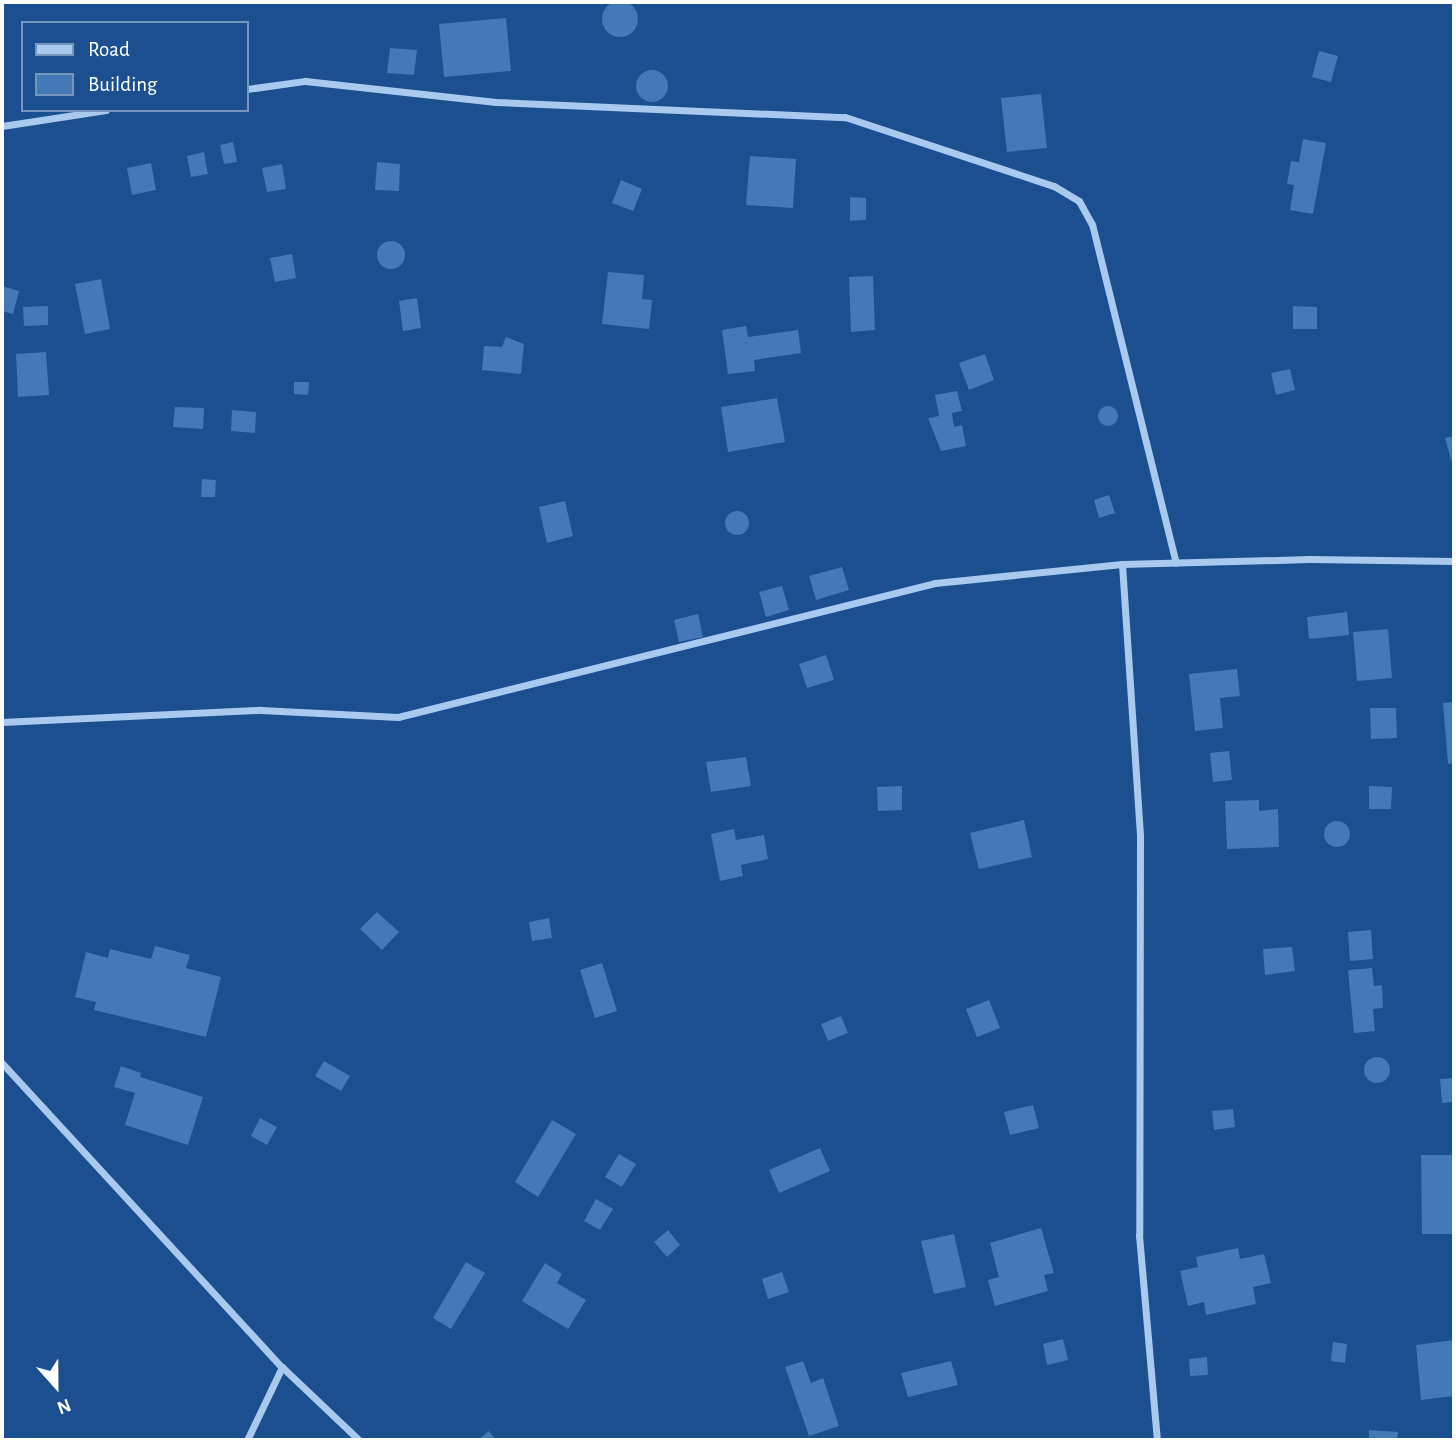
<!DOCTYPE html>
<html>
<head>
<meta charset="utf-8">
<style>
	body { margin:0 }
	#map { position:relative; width:1456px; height:1442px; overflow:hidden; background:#1b4f8f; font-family:"Alegreya Sans",sans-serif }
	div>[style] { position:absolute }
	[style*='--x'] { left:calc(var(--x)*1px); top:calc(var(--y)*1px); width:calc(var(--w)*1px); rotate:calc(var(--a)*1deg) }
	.building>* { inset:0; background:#4478b7 }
	.round { border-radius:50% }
	.street>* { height:7px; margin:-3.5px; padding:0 3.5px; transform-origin:3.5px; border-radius:3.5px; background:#a9c9ee }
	span { translate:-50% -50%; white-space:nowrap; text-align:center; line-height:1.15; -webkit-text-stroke:7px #1b4f8f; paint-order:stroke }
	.frame { position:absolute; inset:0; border:4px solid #fff; pointer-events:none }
	.legend { position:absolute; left:21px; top:21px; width:228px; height:91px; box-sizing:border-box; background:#1b4f8f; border:2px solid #7695bc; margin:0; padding:9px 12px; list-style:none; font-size:21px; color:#fff }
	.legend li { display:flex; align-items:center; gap:14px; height:35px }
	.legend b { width:35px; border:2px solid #7695bc }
	.north { position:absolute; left:21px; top:1351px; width:70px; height:70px; -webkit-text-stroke:5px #1b4f8f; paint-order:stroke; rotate:159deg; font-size:19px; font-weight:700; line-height:28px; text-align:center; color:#fff }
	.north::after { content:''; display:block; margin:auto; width:24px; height:32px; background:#fff; clip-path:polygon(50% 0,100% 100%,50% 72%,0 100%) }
</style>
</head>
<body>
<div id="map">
	<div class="building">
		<i class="round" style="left:602px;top:1px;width:36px;height:36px"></i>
		<i style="clip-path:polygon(506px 18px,511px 71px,444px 77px,439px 24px)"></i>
		<i style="clip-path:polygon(390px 48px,417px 50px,414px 75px,387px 73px)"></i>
		<i style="clip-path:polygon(1319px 51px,1338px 56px,1331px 82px,1312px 77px)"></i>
		<i class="round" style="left:636px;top:70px;width:32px;height:32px"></i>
		<i style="clip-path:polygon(1041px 94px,1047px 148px,1007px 152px,1001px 98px)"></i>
		<i style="clip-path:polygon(1303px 139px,1326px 143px,1313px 214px,1290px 210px,1294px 185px,1287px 184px,1291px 161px,1299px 162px)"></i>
		<i style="clip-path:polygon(233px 142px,237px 162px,224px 164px,220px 145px)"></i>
		<i style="clip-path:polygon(204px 152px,208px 174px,191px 177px,187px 156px)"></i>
		<i style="clip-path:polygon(750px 156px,796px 159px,793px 208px,746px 205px)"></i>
		<i style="clip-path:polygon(377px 162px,400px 164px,399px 191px,375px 190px)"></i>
		<i style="clip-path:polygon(151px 163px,156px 190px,132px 195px,127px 168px)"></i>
		<i style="clip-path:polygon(282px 164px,286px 189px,267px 192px,262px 168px)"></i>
		<i style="clip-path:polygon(621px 180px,642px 189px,633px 211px,612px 203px)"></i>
		<i style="clip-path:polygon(850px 197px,866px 198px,866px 220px,850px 221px)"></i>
		<i class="round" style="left:377px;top:241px;width:28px;height:28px"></i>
		<i style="clip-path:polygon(292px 254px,296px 278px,275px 282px,270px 258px)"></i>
		<i style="clip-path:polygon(608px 272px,644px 275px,642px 299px,652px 300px,649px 329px,602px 324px)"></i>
		<i style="clip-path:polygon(873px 276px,875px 330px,851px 332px,849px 277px)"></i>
		<i style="clip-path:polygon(101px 279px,110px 329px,85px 334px,75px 284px)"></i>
		<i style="clip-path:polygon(2px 286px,19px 291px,13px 314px,2px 311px)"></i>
		<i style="clip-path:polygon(417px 298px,421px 328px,403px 331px,399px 301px)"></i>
		<i style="clip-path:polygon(48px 306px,48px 325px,24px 326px,23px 307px)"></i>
		<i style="clip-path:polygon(1293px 306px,1317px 307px,1317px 329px,1293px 329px)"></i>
		<i style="clip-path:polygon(746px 326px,748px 337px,798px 330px,801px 353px,754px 360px,755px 371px,728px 374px,722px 330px)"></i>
		<i style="clip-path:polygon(506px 337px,524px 344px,521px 374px,482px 370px,484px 346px,502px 347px)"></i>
		<i style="clip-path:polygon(46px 352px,49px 395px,18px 397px,16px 354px)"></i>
		<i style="clip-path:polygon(985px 354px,994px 380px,969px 390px,959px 363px)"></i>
		<i style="clip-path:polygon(1290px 369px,1295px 390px,1276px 395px,1271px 373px)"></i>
		<i style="clip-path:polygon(294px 382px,309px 382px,308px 395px,294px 394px)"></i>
		<i style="clip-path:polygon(957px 391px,962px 411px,952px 413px,954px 427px,962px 425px,966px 446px,941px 451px,928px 418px,939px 416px,935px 395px)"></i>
		<i style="clip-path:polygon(777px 398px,785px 442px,728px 452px,721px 407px)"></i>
		<i class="round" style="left:1098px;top:406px;width:20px;height:20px"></i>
		<i style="clip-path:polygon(175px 407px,204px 408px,203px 429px,173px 427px)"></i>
		<i style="clip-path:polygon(232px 410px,256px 412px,255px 433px,231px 431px)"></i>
		<i style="clip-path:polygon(1454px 436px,1454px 460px,1451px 460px,1445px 438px)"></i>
		<i style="clip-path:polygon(202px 479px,216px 480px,215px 497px,201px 497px)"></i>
		<i style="clip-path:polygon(1109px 495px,1115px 513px,1099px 518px,1094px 500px)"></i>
		<i style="clip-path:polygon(565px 501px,573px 536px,547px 543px,539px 507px)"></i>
		<i class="round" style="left:725px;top:511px;width:24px;height:24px"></i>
		<i style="clip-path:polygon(842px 567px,849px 590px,816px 600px,809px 576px)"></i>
		<i style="clip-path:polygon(782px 586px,789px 610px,766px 617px,759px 592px)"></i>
		<i style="clip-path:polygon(1347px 612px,1349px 635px,1309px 639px,1307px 617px)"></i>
		<i style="clip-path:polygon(698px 614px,703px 637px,679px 642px,674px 620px)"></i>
		<i style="clip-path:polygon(1388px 629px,1392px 678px,1357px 681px,1353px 632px)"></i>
		<i style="clip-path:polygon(826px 655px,834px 680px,807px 688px,799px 664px)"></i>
		<i style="clip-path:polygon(1237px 669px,1240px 696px,1220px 698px,1223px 728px,1195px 731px,1189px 674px)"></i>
		<i style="clip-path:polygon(1454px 702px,1454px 763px,1448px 764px,1443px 703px)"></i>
		<i style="clip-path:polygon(1370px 708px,1396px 708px,1397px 738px,1371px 739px)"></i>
		<i style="clip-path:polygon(1229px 751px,1232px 780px,1213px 782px,1210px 753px)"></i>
		<i style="clip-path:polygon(746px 757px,751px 786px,711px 792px,706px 762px)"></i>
		<i style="clip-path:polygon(902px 786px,902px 810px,878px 811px,877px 787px)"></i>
		<i style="clip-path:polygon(1369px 786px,1392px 787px,1391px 809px,1369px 809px)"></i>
		<i style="clip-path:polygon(1259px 800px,1259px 811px,1278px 809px,1279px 847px,1227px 849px,1225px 801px)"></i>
		<i style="clip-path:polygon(1024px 820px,1032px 857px,979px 869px,970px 833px)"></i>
		<i class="round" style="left:1324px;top:821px;width:26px;height:26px"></i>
		<i style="clip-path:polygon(734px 829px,736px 840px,764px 835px,768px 859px,741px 865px,743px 876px,720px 881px,711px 834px)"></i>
		<i style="clip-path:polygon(377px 912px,399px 932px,382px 950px,360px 929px)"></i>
		<i style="clip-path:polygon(549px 918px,552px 938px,532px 941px,529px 922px)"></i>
		<i style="clip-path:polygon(1371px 930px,1373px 959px,1350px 961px,1348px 932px)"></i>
		<i style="clip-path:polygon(155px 946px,190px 955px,186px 968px,221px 977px,206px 1037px,94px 1010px,96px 1002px,75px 997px,86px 952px,108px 958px,110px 949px,151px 959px)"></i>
		<i style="clip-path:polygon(1292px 947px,1295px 971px,1265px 975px,1263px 949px)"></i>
		<i style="clip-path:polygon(602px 963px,617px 1011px,595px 1018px,580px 970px)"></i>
		<i style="clip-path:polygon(1372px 968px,1374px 986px,1382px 985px,1383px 1008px,1373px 1009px,1375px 1031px,1354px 1033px,1348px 970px)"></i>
		<i style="clip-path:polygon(989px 1000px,1000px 1028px,977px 1037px,966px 1009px)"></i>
		<i style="clip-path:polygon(841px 1016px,848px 1033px,828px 1041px,821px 1024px)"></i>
		<i class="round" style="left:1364px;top:1057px;width:26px;height:26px"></i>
		<i style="clip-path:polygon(324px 1061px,350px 1076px,341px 1091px,315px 1076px)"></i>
		<i style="clip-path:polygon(121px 1066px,141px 1073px,140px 1077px,203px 1097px,188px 1145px,125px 1125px,135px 1093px,114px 1087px)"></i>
		<i style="clip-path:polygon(1454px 1078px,1454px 1102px,1442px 1103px,1440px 1079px)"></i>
		<i style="clip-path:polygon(1033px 1105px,1039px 1128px,1010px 1135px,1004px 1112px)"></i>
		<i style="clip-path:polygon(1233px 1109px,1235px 1127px,1214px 1130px,1212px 1111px)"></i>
		<i style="clip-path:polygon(260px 1118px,277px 1127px,267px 1145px,251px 1136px)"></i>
		<i style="clip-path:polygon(552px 1120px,576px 1134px,538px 1197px,515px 1182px)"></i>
		<i style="clip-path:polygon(820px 1148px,830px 1171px,779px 1193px,769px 1170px)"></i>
		<i style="clip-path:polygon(619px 1154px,636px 1164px,622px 1187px,605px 1177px)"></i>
		<i style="clip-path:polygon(1421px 1155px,1454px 1155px,1454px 1234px,1422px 1234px)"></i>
		<i style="clip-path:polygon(596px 1199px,613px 1209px,600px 1230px,584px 1221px)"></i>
		<i style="clip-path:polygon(1041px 1228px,1054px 1273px,1044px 1275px,1048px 1291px,995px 1306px,988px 1280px,999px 1277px,990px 1243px)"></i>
		<i style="clip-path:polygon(668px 1230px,680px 1245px,667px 1257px,654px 1242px)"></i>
		<i style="clip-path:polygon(954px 1234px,966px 1287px,934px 1294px,921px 1241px)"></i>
		<i style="clip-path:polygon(1238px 1248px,1240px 1259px,1264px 1254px,1271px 1283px,1253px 1287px,1256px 1304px,1206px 1315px,1204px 1302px,1188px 1306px,1180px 1271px,1198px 1267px,1196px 1257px)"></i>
		<i style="clip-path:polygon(466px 1262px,485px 1273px,451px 1329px,433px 1318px)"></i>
		<i style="clip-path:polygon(545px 1263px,562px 1274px,557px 1283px,586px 1300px,568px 1329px,522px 1301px)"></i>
		<i style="clip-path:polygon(782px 1272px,789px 1292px,768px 1299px,762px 1279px)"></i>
		<i style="clip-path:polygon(1063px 1339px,1068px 1360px,1047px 1365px,1043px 1344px)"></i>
		<i style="clip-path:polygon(1454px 1340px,1454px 1396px,1421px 1400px,1416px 1345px)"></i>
		<i style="clip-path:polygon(1333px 1342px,1347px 1344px,1345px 1363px,1331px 1361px)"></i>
		<i style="clip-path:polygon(1207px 1357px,1208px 1375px,1190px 1376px,1189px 1359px)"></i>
		<i style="clip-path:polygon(803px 1361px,811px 1383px,823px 1378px,839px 1426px,809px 1436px,785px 1367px)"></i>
		<i style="clip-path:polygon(951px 1361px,958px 1385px,908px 1397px,901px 1373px)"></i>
		<i style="clip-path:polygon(1369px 1430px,1398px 1432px,1397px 1440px,1369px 1440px)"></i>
		<i style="clip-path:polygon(489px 1431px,496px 1440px,478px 1440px)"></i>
	</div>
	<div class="street">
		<i style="--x:247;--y:89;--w:59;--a:-7.9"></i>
		<i style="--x:305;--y:81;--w:192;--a:6.3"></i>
		<i style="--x:496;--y:102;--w:349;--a:2.5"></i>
		<i style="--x:845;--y:117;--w:220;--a:18.3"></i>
		<i style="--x:1054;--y:186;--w:29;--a:31"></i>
		<i style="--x:1079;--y:201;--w:26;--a:61"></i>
		<i style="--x:1092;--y:224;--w:349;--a:76.1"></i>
		<i style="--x:2;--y:126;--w:105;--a:-8.7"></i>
		<i style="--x:1122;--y:564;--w:273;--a:86.2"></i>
		<i style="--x:1140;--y:836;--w:399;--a:90.1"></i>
		<i style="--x:1139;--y:1235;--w:206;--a:85"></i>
		<i style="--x:2;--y:722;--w:259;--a:-2.7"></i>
		<i style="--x:261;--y:710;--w:137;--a:2.9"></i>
		<i style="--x:398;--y:717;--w:553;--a:-14.01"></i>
		<i style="--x:935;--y:583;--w:188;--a:-5.8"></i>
		<i style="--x:1122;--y:564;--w:187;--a:-1.5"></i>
		<i style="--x:1309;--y:559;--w:145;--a:0.8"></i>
		<i style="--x:2;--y:1063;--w:413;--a:47.4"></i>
		<i style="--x:282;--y:1367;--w:81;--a:115.6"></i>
		<i style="--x:282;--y:1367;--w:106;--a:43.5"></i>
	</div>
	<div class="frame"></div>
	<ul class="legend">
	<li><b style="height:9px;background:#a9c9ee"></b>Road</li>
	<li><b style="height:19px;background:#4478b7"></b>Building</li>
	</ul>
	<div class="north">N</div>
</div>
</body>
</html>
